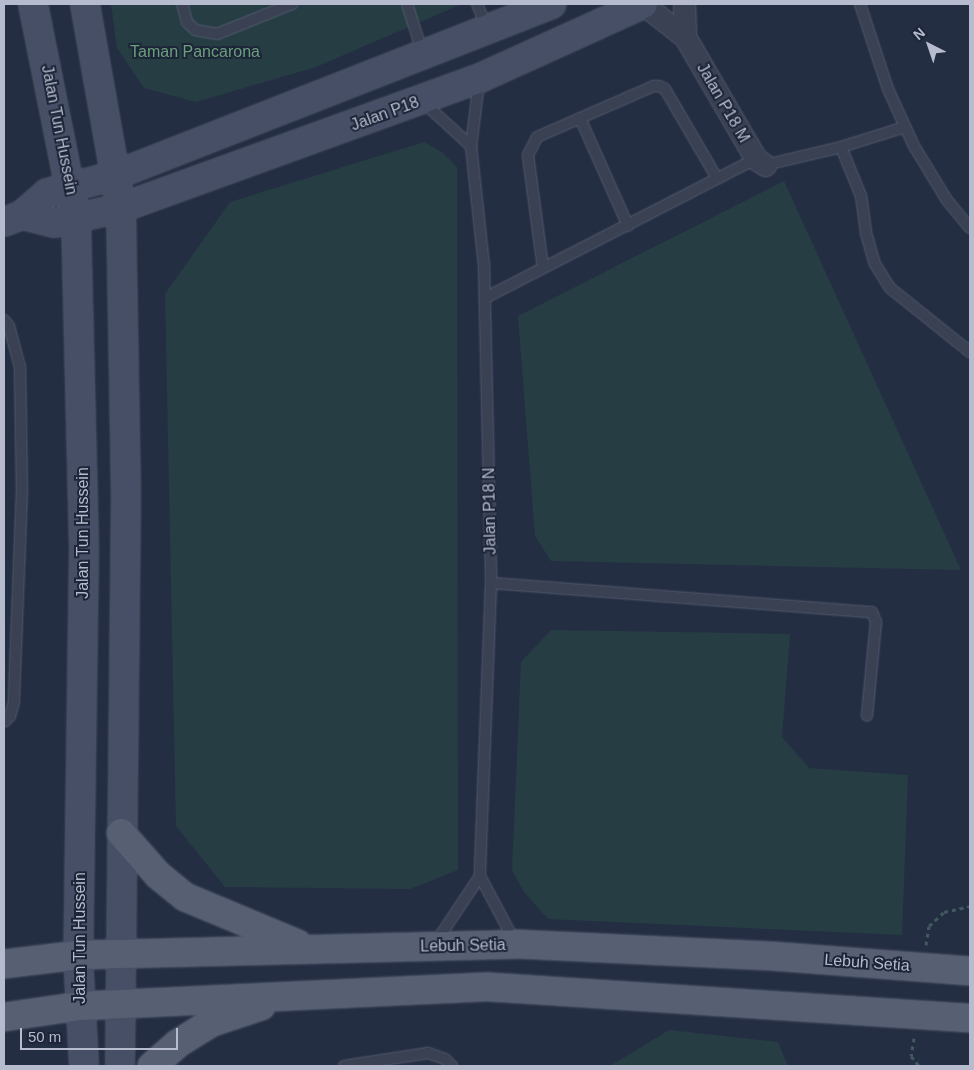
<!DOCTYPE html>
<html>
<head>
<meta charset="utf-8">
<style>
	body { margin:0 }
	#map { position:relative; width:974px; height:1070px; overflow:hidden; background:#242e43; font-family:Arial,sans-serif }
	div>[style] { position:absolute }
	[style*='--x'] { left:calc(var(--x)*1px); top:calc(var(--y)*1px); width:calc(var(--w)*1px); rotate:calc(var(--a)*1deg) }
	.green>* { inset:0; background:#263d44 }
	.path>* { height:3px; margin-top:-1.5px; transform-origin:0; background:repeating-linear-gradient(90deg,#41595e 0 4px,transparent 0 8px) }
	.roads { filter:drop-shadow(0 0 1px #545b6d) drop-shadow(0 0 1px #545b6d) }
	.lane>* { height:10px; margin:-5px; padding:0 5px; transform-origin:5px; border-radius:5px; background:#394153 }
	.street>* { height:21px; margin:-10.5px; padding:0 10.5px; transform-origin:10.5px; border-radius:10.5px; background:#394153 }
	.secondary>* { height:28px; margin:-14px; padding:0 14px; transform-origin:14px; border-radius:14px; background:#464f66 }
	.primary>* { height:28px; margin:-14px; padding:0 14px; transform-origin:14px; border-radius:14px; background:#575f73 }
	span { translate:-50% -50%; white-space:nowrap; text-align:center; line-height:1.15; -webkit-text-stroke:4px #1d2538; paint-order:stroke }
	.park-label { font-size:16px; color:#6b9f7d }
	.street-label { font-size:16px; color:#b6bccd }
	.frame { position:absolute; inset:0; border:5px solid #b6bccd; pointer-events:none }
	.north { position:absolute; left:904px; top:20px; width:50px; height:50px; -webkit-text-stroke:4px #1d2538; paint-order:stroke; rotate:319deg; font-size:14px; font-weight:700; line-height:20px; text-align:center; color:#b6bccd }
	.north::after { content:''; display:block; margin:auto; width:18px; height:22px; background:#b6bccd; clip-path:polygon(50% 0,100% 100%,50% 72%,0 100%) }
	.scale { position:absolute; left:20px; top:1028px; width:158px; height:22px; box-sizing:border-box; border:2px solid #b6bccd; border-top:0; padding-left:6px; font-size:15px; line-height:18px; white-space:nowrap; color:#b6bccd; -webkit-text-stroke:4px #1d2538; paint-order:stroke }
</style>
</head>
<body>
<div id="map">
	<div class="green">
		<i style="clip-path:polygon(111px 4px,462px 4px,316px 67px,196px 102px,144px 88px,117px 48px)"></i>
		<i style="clip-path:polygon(424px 142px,442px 152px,457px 167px,458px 870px,410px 889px,225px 887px,176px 826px,165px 294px,230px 202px)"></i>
		<i style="clip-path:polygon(784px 181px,961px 570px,551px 561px,535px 536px,518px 316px)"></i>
		<i style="clip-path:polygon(551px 630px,790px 634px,782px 737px,809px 768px,908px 775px,902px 935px,548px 919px,524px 892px,512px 870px,521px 662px)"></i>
		<i style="clip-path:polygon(669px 1030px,778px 1042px,788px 1066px,610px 1066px)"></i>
	</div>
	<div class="path">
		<i style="--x:926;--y:945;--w:19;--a:-81"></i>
		<i style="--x:929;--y:926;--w:21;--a:-43"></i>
		<i style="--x:944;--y:912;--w:27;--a:-13"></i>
		<i style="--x:914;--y:1038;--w:18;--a:99"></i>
		<i style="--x:911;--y:1056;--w:13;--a:51"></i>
	</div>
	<div class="roads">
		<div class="lane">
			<i style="--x:182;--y:4;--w:19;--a:74"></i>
			<i style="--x:187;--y:22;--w:11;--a:45"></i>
			<i style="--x:195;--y:30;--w:22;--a:10"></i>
			<i style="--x:217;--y:34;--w:81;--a:-21.8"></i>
			<i style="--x:407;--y:4;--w:52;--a:72.3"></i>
			<i style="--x:477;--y:4;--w:26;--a:67"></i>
			<i style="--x:860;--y:4;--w:89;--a:71.8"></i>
			<i style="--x:888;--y:89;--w:63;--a:65.5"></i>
			<i style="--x:914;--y:146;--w:63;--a:58.6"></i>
			<i style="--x:947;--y:200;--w:36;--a:51"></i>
			<i style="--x:479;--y:82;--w:64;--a:97.1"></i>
			<i style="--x:471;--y:146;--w:120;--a:83.8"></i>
			<i style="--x:484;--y:265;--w:318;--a:88.7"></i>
			<i style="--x:491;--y:583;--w:293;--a:92.2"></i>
			<i style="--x:480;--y:876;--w:75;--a:62.1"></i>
			<i style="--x:422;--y:101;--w:67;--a:42.6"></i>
			<i style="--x:580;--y:118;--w:118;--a:66"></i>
			<i style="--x:841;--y:147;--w:53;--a:67.8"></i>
			<i style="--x:861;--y:196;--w:37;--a:82"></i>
			<i style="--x:866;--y:233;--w:32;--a:74"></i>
			<i style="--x:875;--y:264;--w:28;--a:58"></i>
			<i style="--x:890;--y:288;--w:102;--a:38.7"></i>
			<i style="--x:765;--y:165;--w:78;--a:-13.3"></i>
			<i style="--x:841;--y:147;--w:67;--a:-17.4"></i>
			<i style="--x:543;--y:268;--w:114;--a:-97.6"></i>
			<i style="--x:528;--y:155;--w:20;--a:-63"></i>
			<i style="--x:537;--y:137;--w:128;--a:-23.6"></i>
			<i style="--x:654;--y:86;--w:5;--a:0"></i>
			<i style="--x:659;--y:86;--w:7;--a:27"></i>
			<i style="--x:665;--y:89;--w:103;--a:59.7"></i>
			<i style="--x:485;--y:298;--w:305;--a:-27.2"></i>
			<i style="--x:4;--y:320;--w:8;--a:50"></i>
			<i style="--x:9;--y:326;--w:42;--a:75"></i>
			<i style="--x:20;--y:367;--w:122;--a:89.1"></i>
			<i style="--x:22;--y:489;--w:213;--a:92.2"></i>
			<i style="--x:14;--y:702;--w:15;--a:106"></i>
			<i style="--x:10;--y:716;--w:8;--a:135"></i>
			<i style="--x:491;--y:583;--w:382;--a:4.4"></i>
			<i style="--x:872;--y:612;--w:11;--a:68"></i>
			<i style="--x:876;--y:622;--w:94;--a:95.5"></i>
			<i style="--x:436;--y:942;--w:79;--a:-56.3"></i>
			<i style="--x:344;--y:1066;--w:85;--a:-8.8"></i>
			<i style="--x:428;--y:1053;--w:18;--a:19"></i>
			<i style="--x:445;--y:1059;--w:10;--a:45"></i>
		</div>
		<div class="street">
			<i style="--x:643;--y:4;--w:53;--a:38.2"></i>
			<i style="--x:685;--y:37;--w:141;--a:59.8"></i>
			<i style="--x:756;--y:159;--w:11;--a:34"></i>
			<i style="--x:684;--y:4;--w:33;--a:88"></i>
		</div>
		<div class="secondary">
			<i style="--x:33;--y:4;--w:219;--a:78.7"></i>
			<i style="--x:76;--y:219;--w:329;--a:88.6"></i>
			<i style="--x:84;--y:548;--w:407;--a:90.8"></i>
			<i style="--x:78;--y:955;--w:111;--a:86.9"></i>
			<i style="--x:85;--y:4;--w:207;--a:80"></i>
			<i style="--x:121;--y:208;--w:287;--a:89"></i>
			<i style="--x:126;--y:495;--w:571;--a:90.6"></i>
			<i style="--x:22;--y:215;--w:33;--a:14"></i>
			<i style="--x:54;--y:223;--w:69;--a:-12.6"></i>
			<i style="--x:121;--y:208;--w:382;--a:-19.9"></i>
			<i style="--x:480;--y:78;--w:179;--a:-24.4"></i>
			<i style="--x:4;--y:222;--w:19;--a:-21"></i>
			<i style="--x:22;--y:215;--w:33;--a:-41"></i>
			<i style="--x:47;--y:193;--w:68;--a:-14.4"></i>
			<i style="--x:113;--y:176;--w:471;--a:-21.4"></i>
		</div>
		<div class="primary">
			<i style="--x:121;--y:833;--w:56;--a:48.6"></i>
			<i style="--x:158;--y:875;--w:35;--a:39"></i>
			<i style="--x:185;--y:897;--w:122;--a:22.6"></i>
			<i style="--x:4;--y:964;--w:75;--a:-6.9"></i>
			<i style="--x:78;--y:955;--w:438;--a:-1.4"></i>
			<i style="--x:516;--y:944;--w:255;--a:2.7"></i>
			<i style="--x:771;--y:956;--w:200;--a:4.3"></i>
			<i style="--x:4;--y:1017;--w:77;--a:-8.2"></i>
			<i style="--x:80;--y:1006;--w:409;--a:-2.7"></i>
			<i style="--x:489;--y:987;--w:482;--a:3.7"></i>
			<i style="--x:152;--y:1066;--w:33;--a:-41"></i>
			<i style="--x:177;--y:1044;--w:39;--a:-32"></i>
			<i style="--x:210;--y:1023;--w:54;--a:-18.4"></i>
		</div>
	</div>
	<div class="park-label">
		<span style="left:195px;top:52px">Taman Pancarona</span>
	</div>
	<div class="street-label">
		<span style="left:723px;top:103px;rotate:60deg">Jalan P18 M</span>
		<span style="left:385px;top:114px;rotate:-20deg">Jalan P18</span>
		<span style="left:59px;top:130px;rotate:79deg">Jalan Tun Hussein</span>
		<span style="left:490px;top:511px;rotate:-91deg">Jalan P18 N</span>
		<span style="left:83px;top:533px;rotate:-90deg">Jalan Tun Hussein</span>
		<span style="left:80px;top:938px;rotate:-90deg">Jalan Tun Hussein</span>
		<span style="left:463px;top:946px;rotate:-1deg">Lebuh Setia</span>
		<span style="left:867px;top:963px;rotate:4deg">Lebuh Setia</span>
	</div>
	<div class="frame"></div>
	<div class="north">N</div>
	<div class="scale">50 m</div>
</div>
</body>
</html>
